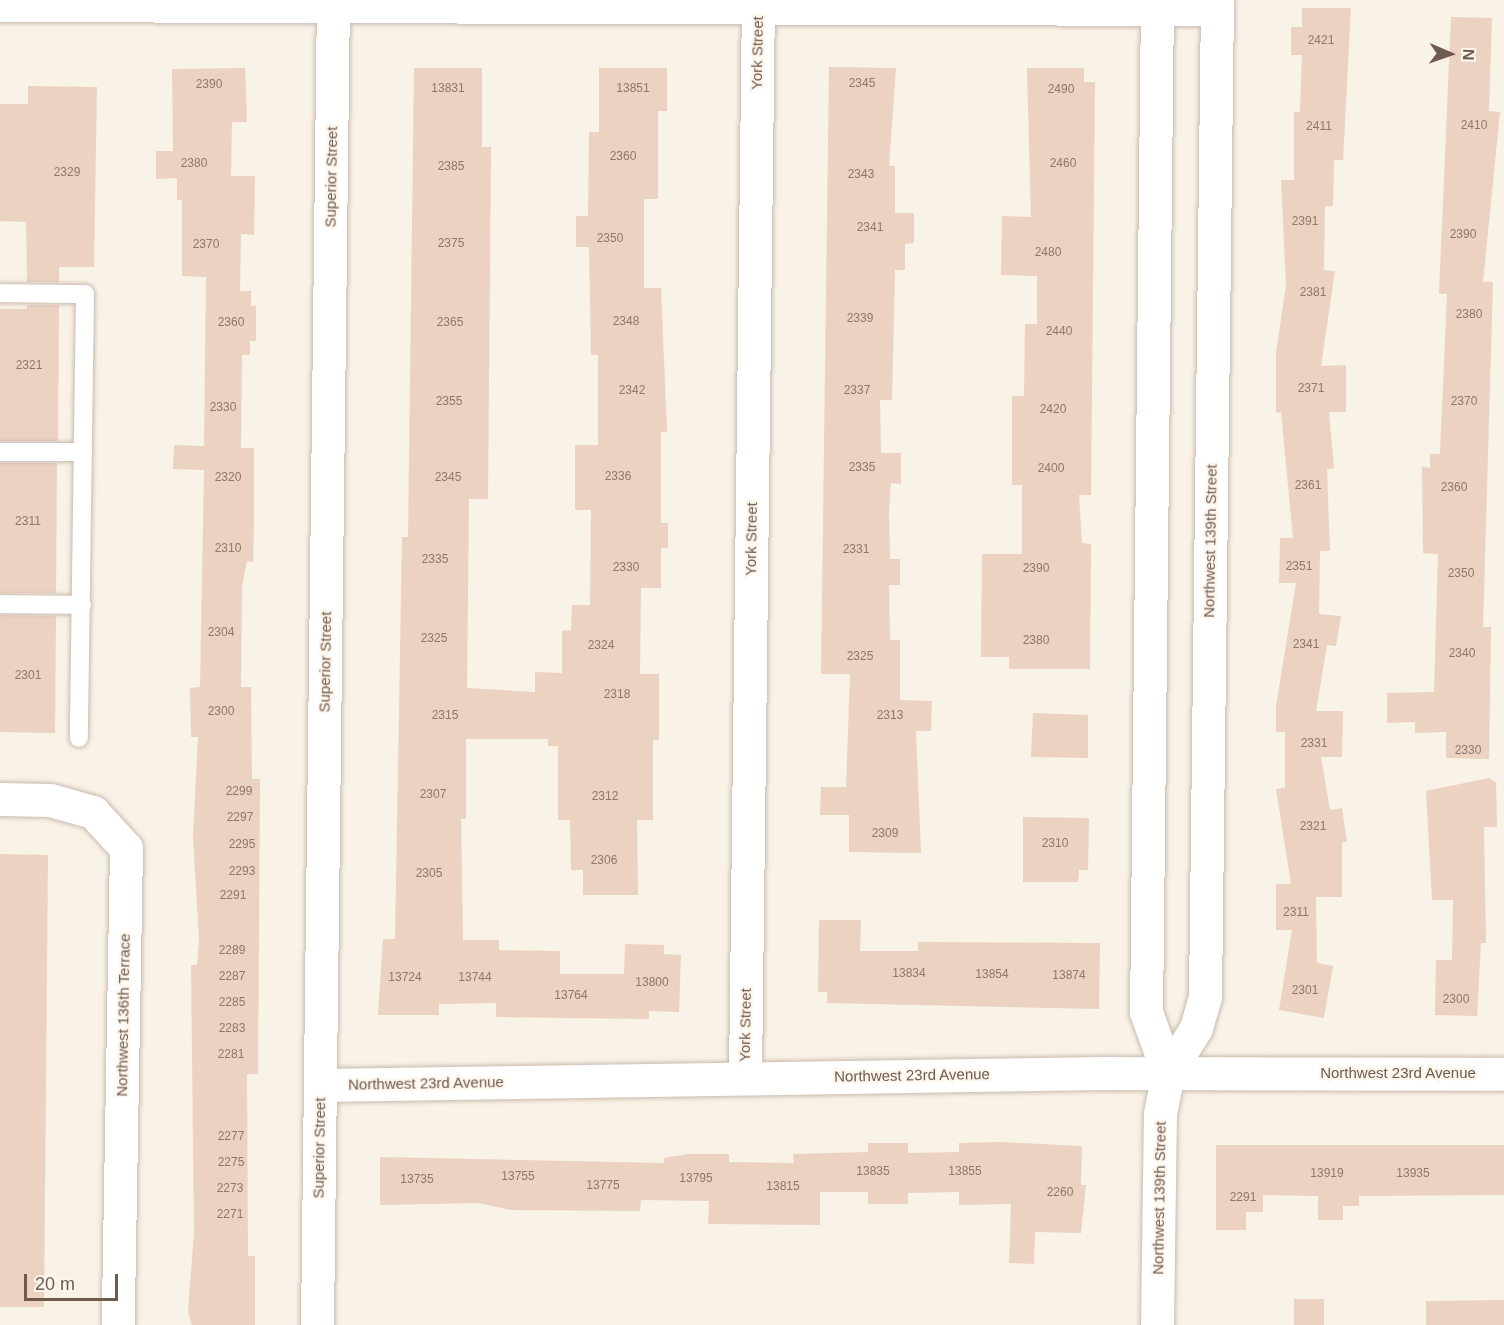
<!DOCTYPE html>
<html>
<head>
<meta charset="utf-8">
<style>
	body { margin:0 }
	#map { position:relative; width:1504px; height:1325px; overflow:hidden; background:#f9f2e6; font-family:Helvetica,sans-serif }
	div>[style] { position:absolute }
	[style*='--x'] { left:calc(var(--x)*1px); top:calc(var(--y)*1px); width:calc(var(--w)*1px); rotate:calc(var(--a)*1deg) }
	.building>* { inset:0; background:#ebd2c1 }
	.roads { filter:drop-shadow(0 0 2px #c9baae) drop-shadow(0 0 2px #c9baae) }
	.lane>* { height:18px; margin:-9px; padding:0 9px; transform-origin:9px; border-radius:9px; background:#fff }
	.street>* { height:33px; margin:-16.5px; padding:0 16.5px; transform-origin:16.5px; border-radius:16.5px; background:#fff }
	span { translate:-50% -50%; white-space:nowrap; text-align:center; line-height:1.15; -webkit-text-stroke:4.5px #fdf6ec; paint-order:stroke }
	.number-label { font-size:12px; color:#8e786b }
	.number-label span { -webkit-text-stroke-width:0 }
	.street-label { font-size:15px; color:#6f5a4e }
	.north { position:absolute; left:1420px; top:24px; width:60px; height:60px; -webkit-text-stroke:4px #fdf6ec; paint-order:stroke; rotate:92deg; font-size:16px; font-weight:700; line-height:24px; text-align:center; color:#6f5a4e }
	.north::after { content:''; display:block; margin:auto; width:21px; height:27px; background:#6f5a4e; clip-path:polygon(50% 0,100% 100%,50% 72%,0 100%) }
	.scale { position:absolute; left:24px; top:1274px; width:94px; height:27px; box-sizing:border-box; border:3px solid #6f5a4e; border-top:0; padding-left:8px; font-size:18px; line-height:21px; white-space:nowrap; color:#6f5a4e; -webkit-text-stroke:4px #fdf6ec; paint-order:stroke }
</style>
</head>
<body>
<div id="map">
	<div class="building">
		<i style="clip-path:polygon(1302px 8px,1351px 8px,1343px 160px,1334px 160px,1333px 206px,1325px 206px,1324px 270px,1335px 271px,1321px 366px,1346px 365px,1346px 412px,1329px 412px,1334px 468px,1327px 469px,1330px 551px,1320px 551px,1319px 614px,1341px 616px,1336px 646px,1327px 645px,1316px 711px,1343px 711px,1342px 757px,1321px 757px,1330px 810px,1342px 808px,1347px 842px,1342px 842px,1342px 897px,1316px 897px,1317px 963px,1333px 966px,1324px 1018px,1279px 1010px,1292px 930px,1276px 930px,1276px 884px,1291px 884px,1276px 789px,1285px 788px,1285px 732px,1276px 732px,1276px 706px,1296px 583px,1279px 583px,1280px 538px,1293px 538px,1281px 412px,1276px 413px,1276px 353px,1286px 285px,1281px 180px,1294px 180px,1294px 112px,1300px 112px,1302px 55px,1291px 55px,1291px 27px,1302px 27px)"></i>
		<i style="clip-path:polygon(1451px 17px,1492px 18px,1489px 111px,1500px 112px,1483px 282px,1493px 282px,1483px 627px,1491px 627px,1489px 759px,1446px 758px,1446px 732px,1415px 733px,1415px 722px,1387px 723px,1387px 693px,1434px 692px,1438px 554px,1423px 553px,1422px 467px,1430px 468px,1430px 454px,1440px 454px,1447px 294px,1439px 294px)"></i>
		<i style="clip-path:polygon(829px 67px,896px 68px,889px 166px,895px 166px,895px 213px,914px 213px,914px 243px,905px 244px,905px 270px,895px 270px,892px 400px,880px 400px,881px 453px,901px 453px,901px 484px,891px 483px,889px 510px,890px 559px,900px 559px,900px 585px,889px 585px,890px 640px,900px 640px,900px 700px,932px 701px,931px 731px,916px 731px,921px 853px,849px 852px,849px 815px,820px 815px,821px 787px,846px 787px,850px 674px,821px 674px)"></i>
		<i style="clip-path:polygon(245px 68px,247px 122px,232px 122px,231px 176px,255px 176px,254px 235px,241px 234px,240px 291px,251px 291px,251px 306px,256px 306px,256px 341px,250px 341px,250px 355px,242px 355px,241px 448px,254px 448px,254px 523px,253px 562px,247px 561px,242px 586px,241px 687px,251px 687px,252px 779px,260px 779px,258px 1074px,247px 1074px,248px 1256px,255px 1256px,255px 1325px,192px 1325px,188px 1311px,194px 1232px,191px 965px,197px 965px,199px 940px,193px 836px,198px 737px,191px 737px,190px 688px,200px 687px,204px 470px,173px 469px,174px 445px,204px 446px,206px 277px,182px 276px,182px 200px,177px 200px,177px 178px,156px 179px,156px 151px,173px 151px,172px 69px)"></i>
		<i style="clip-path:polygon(414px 68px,482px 68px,482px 147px,491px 147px,488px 499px,469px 499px,467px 688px,535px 692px,535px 672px,562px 673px,562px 631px,571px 630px,572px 605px,590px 605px,591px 510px,575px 510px,575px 445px,598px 445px,598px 355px,591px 355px,589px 247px,576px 247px,576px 216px,588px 216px,589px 132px,599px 132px,599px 68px,667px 68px,667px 111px,658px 111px,658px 199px,644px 199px,644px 288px,661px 288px,667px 432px,661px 432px,661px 523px,668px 523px,668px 548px,661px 548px,661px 588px,641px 588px,640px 674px,659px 674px,659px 740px,653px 740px,653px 820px,637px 820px,638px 895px,583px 895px,583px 870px,571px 870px,570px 820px,558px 820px,558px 746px,548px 746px,548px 739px,466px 739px,466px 819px,461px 819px,463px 940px,499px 940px,499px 950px,560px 951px,560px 974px,624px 974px,625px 944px,664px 945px,664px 954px,681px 955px,679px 1012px,649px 1011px,649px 1019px,496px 1017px,496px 1003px,439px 1004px,439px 1015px,378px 1015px,383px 939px,395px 939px,402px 537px,408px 537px)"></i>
		<i style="clip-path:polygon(1027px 68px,1084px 68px,1084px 82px,1095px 82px,1091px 495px,1079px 495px,1082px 543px,1091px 544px,1090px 669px,1009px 669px,1009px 657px,981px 657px,982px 554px,1022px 554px,1022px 485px,1012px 485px,1012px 396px,1024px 396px,1025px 324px,1037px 324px,1037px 276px,1001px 275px,1002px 216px,1031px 217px)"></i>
		<i style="clip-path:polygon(28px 86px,97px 87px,94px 267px,59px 267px,59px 282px,27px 282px,26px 222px,0 221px,0 104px,28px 104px)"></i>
		<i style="clip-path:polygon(27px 305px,59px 305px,58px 441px,0 441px,0 309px,27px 309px)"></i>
		<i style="clip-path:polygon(0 463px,57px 463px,56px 593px,0 593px)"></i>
		<i style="clip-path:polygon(0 615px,56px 616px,55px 733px,0 732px)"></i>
		<i style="clip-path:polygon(1033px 713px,1088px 715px,1088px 758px,1031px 757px)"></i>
		<i style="clip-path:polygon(1489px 778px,1496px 782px,1497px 827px,1484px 827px,1486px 943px,1481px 943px,1477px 1016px,1435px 1015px,1436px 960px,1452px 960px,1453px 900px,1432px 900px,1426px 791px)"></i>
		<i style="clip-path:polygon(1023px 817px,1089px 818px,1088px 870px,1079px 870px,1078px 882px,1023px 882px)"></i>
		<i style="clip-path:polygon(0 854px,48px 855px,44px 1307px,0 1307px)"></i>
		<i style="clip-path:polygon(819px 920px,861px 920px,860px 951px,918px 951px,918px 942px,1100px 943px,1099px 1009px,827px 1003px,827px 992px,818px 992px)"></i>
		<i style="clip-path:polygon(999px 1142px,1082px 1146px,1081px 1185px,1086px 1185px,1081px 1233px,1035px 1232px,1034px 1264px,1009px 1263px,1011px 1204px,959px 1205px,959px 1192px,908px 1193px,908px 1204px,868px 1204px,868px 1192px,820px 1192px,820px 1225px,708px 1224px,709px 1201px,641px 1200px,640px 1211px,511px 1210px,478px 1203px,380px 1205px,380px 1157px,664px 1163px,664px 1158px,689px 1154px,729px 1154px,729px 1162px,794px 1163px,793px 1154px,868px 1152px,868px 1143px,908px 1143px,908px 1153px,959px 1152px,959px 1143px)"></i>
		<i style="clip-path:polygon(1216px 1145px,1504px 1145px,1504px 1195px,1359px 1196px,1359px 1206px,1343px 1206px,1343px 1220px,1318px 1220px,1318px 1196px,1263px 1195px,1263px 1212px,1246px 1212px,1246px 1230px,1216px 1230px)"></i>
		<i style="clip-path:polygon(1294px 1299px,1324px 1299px,1324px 1325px,1294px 1325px)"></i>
		<i style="clip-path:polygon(1504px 1300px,1504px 1325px,1426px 1325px,1426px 1301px)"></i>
	</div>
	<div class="roads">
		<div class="lane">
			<i style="--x:0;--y:293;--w:85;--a:0.7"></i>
			<i style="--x:85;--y:294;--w:444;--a:90.8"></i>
			<i style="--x:0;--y:452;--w:83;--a:0"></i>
			<i style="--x:0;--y:604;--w:82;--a:0.7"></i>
		</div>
		<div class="street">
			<i style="--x:1157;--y:0;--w:1012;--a:90.62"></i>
			<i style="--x:1146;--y:1012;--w:65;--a:70.2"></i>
			<i style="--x:0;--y:5;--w:1217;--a:0.19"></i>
			<i style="--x:0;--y:799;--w:50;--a:1.1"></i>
			<i style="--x:50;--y:800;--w:45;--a:15.6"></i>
			<i style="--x:93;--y:812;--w:49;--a:47.5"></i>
			<i style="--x:126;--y:848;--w:477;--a:91"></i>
			<i style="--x:745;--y:1077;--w:1077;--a:-89.31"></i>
			<i style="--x:320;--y:1085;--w:782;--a:-0.88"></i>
			<i style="--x:1102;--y:1073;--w:402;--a:0.1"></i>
			<i style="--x:317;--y:1325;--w:1325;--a:-89.31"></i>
			<i style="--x:1157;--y:1325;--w:211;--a:-89.2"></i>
			<i style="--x:1160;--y:1114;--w:42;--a:-79"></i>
			<i style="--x:1168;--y:1073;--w:53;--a:-58.1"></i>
			<i style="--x:1196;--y:1028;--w:32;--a:-74"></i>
			<i style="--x:1205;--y:997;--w:997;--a:-89.31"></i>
		</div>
	</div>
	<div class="number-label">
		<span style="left:1321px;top:41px">2421</span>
		<span style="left:862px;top:84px">2345</span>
		<span style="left:209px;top:85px">2390</span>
		<span style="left:448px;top:89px">13831</span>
		<span style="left:633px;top:89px">13851</span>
		<span style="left:1061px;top:90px">2490</span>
		<span style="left:1474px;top:126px">2410</span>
		<span style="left:1319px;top:127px">2411</span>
		<span style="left:623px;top:157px">2360</span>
		<span style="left:194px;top:164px">2380</span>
		<span style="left:1063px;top:164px">2460</span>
		<span style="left:451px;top:167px">2385</span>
		<span style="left:67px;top:173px">2329</span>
		<span style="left:861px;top:175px">2343</span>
		<span style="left:1305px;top:222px">2391</span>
		<span style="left:870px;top:228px">2341</span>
		<span style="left:1463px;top:235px">2390</span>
		<span style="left:610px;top:239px">2350</span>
		<span style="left:451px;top:244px">2375</span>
		<span style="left:206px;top:245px">2370</span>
		<span style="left:1048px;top:253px">2480</span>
		<span style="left:1313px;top:293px">2381</span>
		<span style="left:1469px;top:315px">2380</span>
		<span style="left:860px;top:319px">2339</span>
		<span style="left:626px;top:322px">2348</span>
		<span style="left:231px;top:323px">2360</span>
		<span style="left:450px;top:323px">2365</span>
		<span style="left:1059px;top:332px">2440</span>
		<span style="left:29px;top:366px">2321</span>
		<span style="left:1311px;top:389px">2371</span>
		<span style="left:632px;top:391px">2342</span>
		<span style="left:857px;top:391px">2337</span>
		<span style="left:449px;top:402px">2355</span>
		<span style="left:1464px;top:402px">2370</span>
		<span style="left:223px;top:408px">2330</span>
		<span style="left:1053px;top:410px">2420</span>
		<span style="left:862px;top:468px">2335</span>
		<span style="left:1051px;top:469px">2400</span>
		<span style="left:618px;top:477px">2336</span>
		<span style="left:228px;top:478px">2320</span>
		<span style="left:448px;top:478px">2345</span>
		<span style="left:1308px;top:486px">2361</span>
		<span style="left:1454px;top:488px">2360</span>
		<span style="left:28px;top:522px">2311</span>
		<span style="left:228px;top:549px">2310</span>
		<span style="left:856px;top:550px">2331</span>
		<span style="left:435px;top:560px">2335</span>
		<span style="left:1299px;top:567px">2351</span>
		<span style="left:626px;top:568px">2330</span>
		<span style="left:1036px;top:569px">2390</span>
		<span style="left:1461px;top:574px">2350</span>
		<span style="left:221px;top:633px">2304</span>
		<span style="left:434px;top:639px">2325</span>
		<span style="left:1036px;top:641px">2380</span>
		<span style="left:1306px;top:645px">2341</span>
		<span style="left:601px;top:646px">2324</span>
		<span style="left:1462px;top:654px">2340</span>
		<span style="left:860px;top:657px">2325</span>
		<span style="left:28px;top:676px">2301</span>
		<span style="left:617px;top:695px">2318</span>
		<span style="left:221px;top:712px">2300</span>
		<span style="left:445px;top:716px">2315</span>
		<span style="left:890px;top:716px">2313</span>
		<span style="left:1314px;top:744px">2331</span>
		<span style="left:1468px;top:751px">2330</span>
		<span style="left:239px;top:792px">2299</span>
		<span style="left:433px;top:795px">2307</span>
		<span style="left:605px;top:797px">2312</span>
		<span style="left:240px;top:818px">2297</span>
		<span style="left:1313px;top:827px">2321</span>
		<span style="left:885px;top:834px">2309</span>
		<span style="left:1055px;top:844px">2310</span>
		<span style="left:242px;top:845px">2295</span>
		<span style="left:604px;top:861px">2306</span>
		<span style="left:242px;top:872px">2293</span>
		<span style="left:429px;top:874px">2305</span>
		<span style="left:233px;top:896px">2291</span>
		<span style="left:1296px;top:913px">2311</span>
		<span style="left:232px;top:951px">2289</span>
		<span style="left:909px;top:974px">13834</span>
		<span style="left:992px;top:975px">13854</span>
		<span style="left:1069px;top:976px">13874</span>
		<span style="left:232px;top:977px">2287</span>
		<span style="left:405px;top:978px">13724</span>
		<span style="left:475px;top:978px">13744</span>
		<span style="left:652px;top:983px">13800</span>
		<span style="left:1305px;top:991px">2301</span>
		<span style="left:571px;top:996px">13764</span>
		<span style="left:1456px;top:1000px">2300</span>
		<span style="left:232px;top:1003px">2285</span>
		<span style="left:232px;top:1029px">2283</span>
		<span style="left:231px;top:1055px">2281</span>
		<span style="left:231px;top:1137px">2277</span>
		<span style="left:231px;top:1163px">2275</span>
		<span style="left:873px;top:1172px">13835</span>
		<span style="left:965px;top:1172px">13855</span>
		<span style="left:1327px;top:1174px">13919</span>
		<span style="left:1413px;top:1174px">13935</span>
		<span style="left:518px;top:1177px">13755</span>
		<span style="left:696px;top:1179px">13795</span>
		<span style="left:417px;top:1180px">13735</span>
		<span style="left:603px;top:1186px">13775</span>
		<span style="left:783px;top:1187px">13815</span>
		<span style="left:230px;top:1189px">2273</span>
		<span style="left:1060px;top:1193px">2260</span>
		<span style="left:1243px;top:1198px">2291</span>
		<span style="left:230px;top:1215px">2271</span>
	</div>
	<div class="street-label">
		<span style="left:757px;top:53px;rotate:-89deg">York Street</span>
		<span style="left:331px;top:177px;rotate:-89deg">Superior Street</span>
		<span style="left:751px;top:539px;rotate:-89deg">York Street</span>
		<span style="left:1210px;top:541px;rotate:-89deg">Northwest 139th Street</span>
		<span style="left:325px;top:662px;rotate:-89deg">Superior Street</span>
		<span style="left:123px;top:1015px;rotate:-89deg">Northwest 136th Terrace</span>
		<span style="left:745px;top:1025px;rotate:-89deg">York Street</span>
		<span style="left:1398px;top:1073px">Northwest 23rd Avenue</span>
		<span style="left:912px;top:1075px;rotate:-1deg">Northwest 23rd Avenue</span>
		<span style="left:426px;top:1083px;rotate:-1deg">Northwest 23rd Avenue</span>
		<span style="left:319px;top:1148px;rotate:-89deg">Superior Street</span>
		<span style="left:1159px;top:1198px;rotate:-89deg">Northwest 139th Street</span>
	</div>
	<div class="north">N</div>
	<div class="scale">20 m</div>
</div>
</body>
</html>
